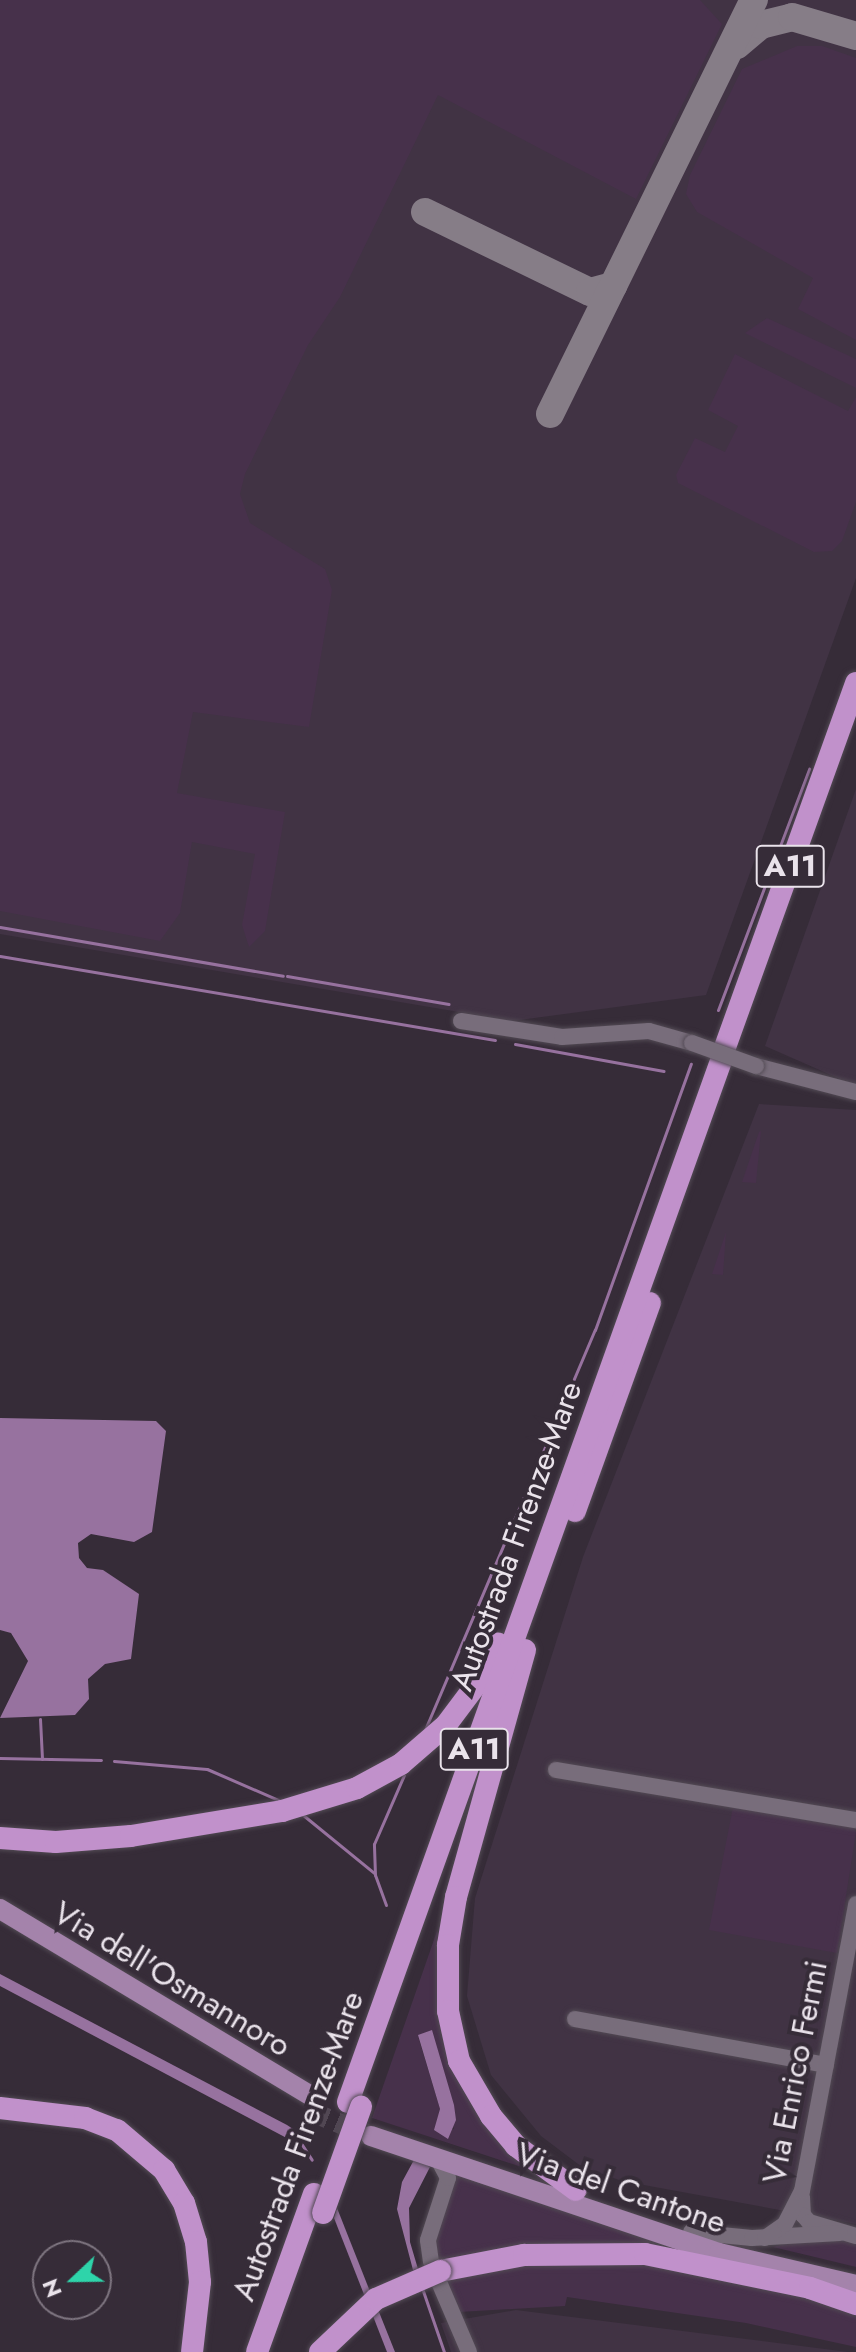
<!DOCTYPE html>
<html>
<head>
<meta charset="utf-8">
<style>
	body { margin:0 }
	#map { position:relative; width:856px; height:2352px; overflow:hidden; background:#362c38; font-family:Jost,sans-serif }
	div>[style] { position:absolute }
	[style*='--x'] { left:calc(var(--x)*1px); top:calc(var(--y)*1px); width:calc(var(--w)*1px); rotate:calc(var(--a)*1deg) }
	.built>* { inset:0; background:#413344 }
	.green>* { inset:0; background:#47314b }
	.water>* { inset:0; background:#97729f }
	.stream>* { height:3px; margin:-1.5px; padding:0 1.5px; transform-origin:1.5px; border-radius:1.5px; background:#97729f }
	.taxiway>* { height:28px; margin:-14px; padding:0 14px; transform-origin:14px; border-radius:14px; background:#867d87 }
	.major-tunnel>* { height:20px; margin-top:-10px; transform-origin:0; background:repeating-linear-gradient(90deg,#514753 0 20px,transparent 0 30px) }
	.roads { filter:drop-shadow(0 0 2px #524a54) drop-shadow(0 0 2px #524a54) }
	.minor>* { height:16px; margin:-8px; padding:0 8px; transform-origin:8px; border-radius:8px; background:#786d7b }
	.major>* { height:20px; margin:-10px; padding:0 10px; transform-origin:10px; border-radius:10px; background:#a483ab }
	.highway>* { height:22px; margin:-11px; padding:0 11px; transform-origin:11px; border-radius:11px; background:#c191cb }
	.bridges { filter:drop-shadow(0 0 2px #524a54) drop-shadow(0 0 2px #524a54) }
	.minor-bridge>* { height:16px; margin:-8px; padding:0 8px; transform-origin:8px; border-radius:8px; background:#786d7b }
	.highway-bridge>* { height:22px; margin:-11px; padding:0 11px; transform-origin:11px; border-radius:11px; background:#c191cb }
	span { translate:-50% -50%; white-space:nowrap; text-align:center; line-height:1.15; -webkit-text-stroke:8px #362c38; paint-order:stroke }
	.shield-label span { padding:2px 6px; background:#362c38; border:2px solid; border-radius:6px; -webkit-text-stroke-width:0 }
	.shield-label { font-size:30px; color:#eae3eb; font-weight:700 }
	.street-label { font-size:32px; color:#eae3eb }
	.north { position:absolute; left:32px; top:2240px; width:80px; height:80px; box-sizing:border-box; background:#362c38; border:2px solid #7e7580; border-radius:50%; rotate:248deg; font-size:22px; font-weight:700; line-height:32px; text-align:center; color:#eae3eb }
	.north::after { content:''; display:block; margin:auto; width:28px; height:36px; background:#2ed4aa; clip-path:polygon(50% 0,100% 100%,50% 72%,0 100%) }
</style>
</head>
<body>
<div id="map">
	<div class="built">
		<i style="clip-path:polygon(0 0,856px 0,856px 578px,706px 995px,512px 1021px,0 934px)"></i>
		<i style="clip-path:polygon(856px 789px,856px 1086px,765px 1046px)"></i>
		<i style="clip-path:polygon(759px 1104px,856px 1110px,856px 2224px,622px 2181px,582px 2167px,541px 2136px,491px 2075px,467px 1996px,475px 1898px,583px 1557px)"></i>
		<i style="clip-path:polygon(516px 2310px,848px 2352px,451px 2352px,441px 2323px)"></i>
	</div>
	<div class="green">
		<i style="clip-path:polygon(0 0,700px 0,722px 24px,636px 199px,438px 95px,340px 297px,308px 345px,245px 474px,240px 494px,250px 523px,325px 569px,332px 590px,309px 727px,193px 712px,177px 793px,285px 812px,265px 931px,249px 947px,242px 925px,255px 854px,192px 842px,180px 913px,160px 941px,0 911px)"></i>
		<i style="clip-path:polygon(797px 46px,822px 46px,856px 58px,856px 340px,798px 309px,813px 278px,697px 212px,686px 194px,690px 175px,742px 69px)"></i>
		<i style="clip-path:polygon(767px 318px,856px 359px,856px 388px,745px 333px)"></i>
		<i style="clip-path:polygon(735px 354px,848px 411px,856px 397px,856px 502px,842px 541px,832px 551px,814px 552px,678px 483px,676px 475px,695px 438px,725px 452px,738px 426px,708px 410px)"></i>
		<i style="clip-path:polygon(761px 1131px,756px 1183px,742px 1182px,759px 1132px)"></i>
		<i style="clip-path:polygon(726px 1232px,723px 1275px,712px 1274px)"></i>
		<i style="clip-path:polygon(733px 1807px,852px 1827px,856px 1832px,837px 1953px,709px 1930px)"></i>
		<i style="clip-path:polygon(evenodd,437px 1931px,441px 1934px,444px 2023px,531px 2170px,372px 2118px,437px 1931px,418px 2036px,454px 2129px,437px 2126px,440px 2109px,418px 2036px)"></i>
		<i style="clip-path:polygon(458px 2172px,674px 2248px,589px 2243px,436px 2263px,431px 2245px)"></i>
		<i style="clip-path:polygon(818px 2235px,856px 2243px,856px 2267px,773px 2247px)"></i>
		<i style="clip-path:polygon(655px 2260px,856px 2310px,856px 2347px,746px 2323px,567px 2297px,565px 2306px,459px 2312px,444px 2278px,517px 2261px)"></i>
	</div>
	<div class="water">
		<i style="clip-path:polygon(0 1418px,156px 1421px,166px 1431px,152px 1532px,134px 1542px,91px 1534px,78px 1543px,79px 1558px,87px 1568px,103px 1570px,139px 1594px,131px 1659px,105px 1664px,88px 1679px,89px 1699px,75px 1715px,0 1718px,28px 1661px,11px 1633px,0 1630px)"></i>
		<i style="clip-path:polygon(0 1974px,287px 2125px,302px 2135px,298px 2144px,0 1986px)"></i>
		<i style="clip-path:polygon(432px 2030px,454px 2105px,456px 2120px,448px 2139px,434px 2130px,440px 2109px,418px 2035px)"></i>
		<i style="clip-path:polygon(415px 2158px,430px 2167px,409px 2208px,410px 2242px,418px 2269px,413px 2270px,397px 2209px,402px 2182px)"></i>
		<i style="clip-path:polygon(337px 2208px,371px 2294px,365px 2297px,334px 2218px)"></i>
		<i style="clip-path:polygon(377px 2307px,395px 2352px,387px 2352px,371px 2311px)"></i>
	</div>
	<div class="stream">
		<i style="--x:0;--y:927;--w:287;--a:9.8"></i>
		<i style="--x:0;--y:956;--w:502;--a:9.63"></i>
		<i style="--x:287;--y:976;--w:164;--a:9.8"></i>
		<i style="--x:718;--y:1010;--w:258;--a:-69.3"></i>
		<i style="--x:515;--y:1044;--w:151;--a:10.3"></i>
		<i style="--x:40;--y:1719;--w:40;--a:87.1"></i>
		<i style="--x:424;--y:1732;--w:437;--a:-67"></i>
		<i style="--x:595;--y:1330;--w:283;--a:-70.2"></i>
		<i style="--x:0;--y:1758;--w:101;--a:1.1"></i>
		<i style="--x:114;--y:1761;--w:93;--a:4.9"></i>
		<i style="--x:207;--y:1769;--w:83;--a:23.5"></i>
		<i style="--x:303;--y:1815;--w:92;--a:39.2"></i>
		<i style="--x:386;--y:1905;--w:32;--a:-110"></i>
		<i style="--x:375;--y:1875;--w:31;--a:-92"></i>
		<i style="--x:374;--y:1844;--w:75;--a:-66.5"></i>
		<i style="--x:297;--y:2137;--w:27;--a:57"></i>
		<i style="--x:422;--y:2288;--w:68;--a:71"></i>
	</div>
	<div class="taxiway">
		<i style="--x:737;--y:45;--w:31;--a:-40"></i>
		<i style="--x:761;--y:25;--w:32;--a:-14"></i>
		<i style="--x:792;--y:17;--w:67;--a:16.5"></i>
		<i style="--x:425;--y:212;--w:183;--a:25.9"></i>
		<i style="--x:590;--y:292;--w:24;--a:-15"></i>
		<i style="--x:550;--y:414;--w:462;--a:-63.8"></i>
	</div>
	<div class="major-tunnel">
		<i style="--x:309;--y:2111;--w:64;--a:22.1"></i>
	</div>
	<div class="roads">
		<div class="minor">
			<i style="--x:461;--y:1021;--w:102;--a:9"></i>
			<i style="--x:562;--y:1037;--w:87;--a:-3.9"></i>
			<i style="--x:649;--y:1031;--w:45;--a:15.6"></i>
			<i style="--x:756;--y:1066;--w:103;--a:14.6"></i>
			<i style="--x:556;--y:1770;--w:304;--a:9.5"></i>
			<i style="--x:575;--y:2019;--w:255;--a:10.4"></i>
			<i style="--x:802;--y:2197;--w:18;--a:87"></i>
			<i style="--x:803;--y:2215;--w:9;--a:49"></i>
			<i style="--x:809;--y:2222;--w:49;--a:16.6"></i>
			<i style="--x:691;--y:2232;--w:61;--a:5.6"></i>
			<i style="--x:752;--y:2238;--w:88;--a:-3.3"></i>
			<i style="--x:765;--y:2238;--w:24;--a:-35"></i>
			<i style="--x:785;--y:2224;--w:37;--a:-63"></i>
			<i style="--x:802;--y:2191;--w:292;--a:-79.3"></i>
			<i style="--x:431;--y:2262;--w:22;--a:-98"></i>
			<i style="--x:428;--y:2240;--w:65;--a:-72.1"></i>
			<i style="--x:448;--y:2178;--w:24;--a:-118"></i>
			<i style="--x:439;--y:2282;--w:76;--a:66.8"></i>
		</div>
		<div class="major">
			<i style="--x:0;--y:1909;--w:366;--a:31"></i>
			<i style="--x:371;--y:2136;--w:367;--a:18.6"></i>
			<i style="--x:719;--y:2253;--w:141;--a:13.1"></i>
		</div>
		<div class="highway">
			<i style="--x:724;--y:1050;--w:390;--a:-70.2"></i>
			<i style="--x:575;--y:1511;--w:221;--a:-70.2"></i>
			<i style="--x:525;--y:1650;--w:256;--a:105.6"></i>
			<i style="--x:456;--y:1897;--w:49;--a:99.5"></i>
			<i style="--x:448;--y:1945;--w:66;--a:90"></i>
			<i style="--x:448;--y:2011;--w:51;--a:77.6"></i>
			<i style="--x:459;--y:2061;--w:64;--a:59.8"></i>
			<i style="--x:491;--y:2116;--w:39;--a:50"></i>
			<i style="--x:516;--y:2146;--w:74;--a:36.3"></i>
			<i style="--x:0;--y:1838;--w:56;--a:4.1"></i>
			<i style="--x:56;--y:1842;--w:75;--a:-4.6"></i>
			<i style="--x:131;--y:1836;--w:153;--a:-9.4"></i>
			<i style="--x:282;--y:1811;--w:78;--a:-17"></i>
			<i style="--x:357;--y:1788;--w:50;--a:-28.6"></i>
			<i style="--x:401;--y:1764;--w:60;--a:-40.9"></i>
			<i style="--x:446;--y:1725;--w:55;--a:-53.1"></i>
			<i style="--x:479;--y:1681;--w:42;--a:-63.4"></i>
			<i style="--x:348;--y:2102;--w:1109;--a:-70.29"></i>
			<i style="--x:0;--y:2108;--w:86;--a:6.7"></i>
			<i style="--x:85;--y:2118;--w:34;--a:21"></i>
			<i style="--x:117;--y:2130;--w:62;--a:40.4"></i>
			<i style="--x:164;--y:2170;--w:39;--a:59"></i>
			<i style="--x:184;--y:2203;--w:41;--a:72.9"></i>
			<i style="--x:196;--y:2242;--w:40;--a:84.3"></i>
			<i style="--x:200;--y:2282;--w:70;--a:96.5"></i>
			<i style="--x:440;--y:2271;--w:86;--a:-10.8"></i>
			<i style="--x:524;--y:2255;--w:121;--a:-0.5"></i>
			<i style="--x:645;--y:2254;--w:168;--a:11.6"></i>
			<i style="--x:810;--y:2288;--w:49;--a:19.2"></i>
			<i style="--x:257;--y:2352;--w:168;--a:-70.2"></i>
		</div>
	</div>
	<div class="bridges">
		<div class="minor-bridge">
			<i style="--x:692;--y:1043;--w:68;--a:19.8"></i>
		</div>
		<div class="highway-bridge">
			<i style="--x:323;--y:2213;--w:113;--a:-70.3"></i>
			<i style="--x:320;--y:2352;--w:77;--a:-43.4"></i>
			<i style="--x:376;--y:2299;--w:70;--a:-23.6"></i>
		</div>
	</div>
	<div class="shield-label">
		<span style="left:790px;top:866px">A11</span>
		<span style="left:474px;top:1749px">A11</span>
	</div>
	<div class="street-label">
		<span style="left:516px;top:1536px;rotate:-70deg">Autostrada Firenze-Mare</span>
		<span style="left:172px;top:1979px;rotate:31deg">Via dell'Osmannoro</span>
		<span style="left:795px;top:2072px;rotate:-79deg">Via Enrico Fermi</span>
		<span style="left:298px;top:2146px;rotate:-70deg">Autostrada Firenze-Mare</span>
		<span style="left:621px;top:2188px;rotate:19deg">Via del Cantone</span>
	</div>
	<div class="north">N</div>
</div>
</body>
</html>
